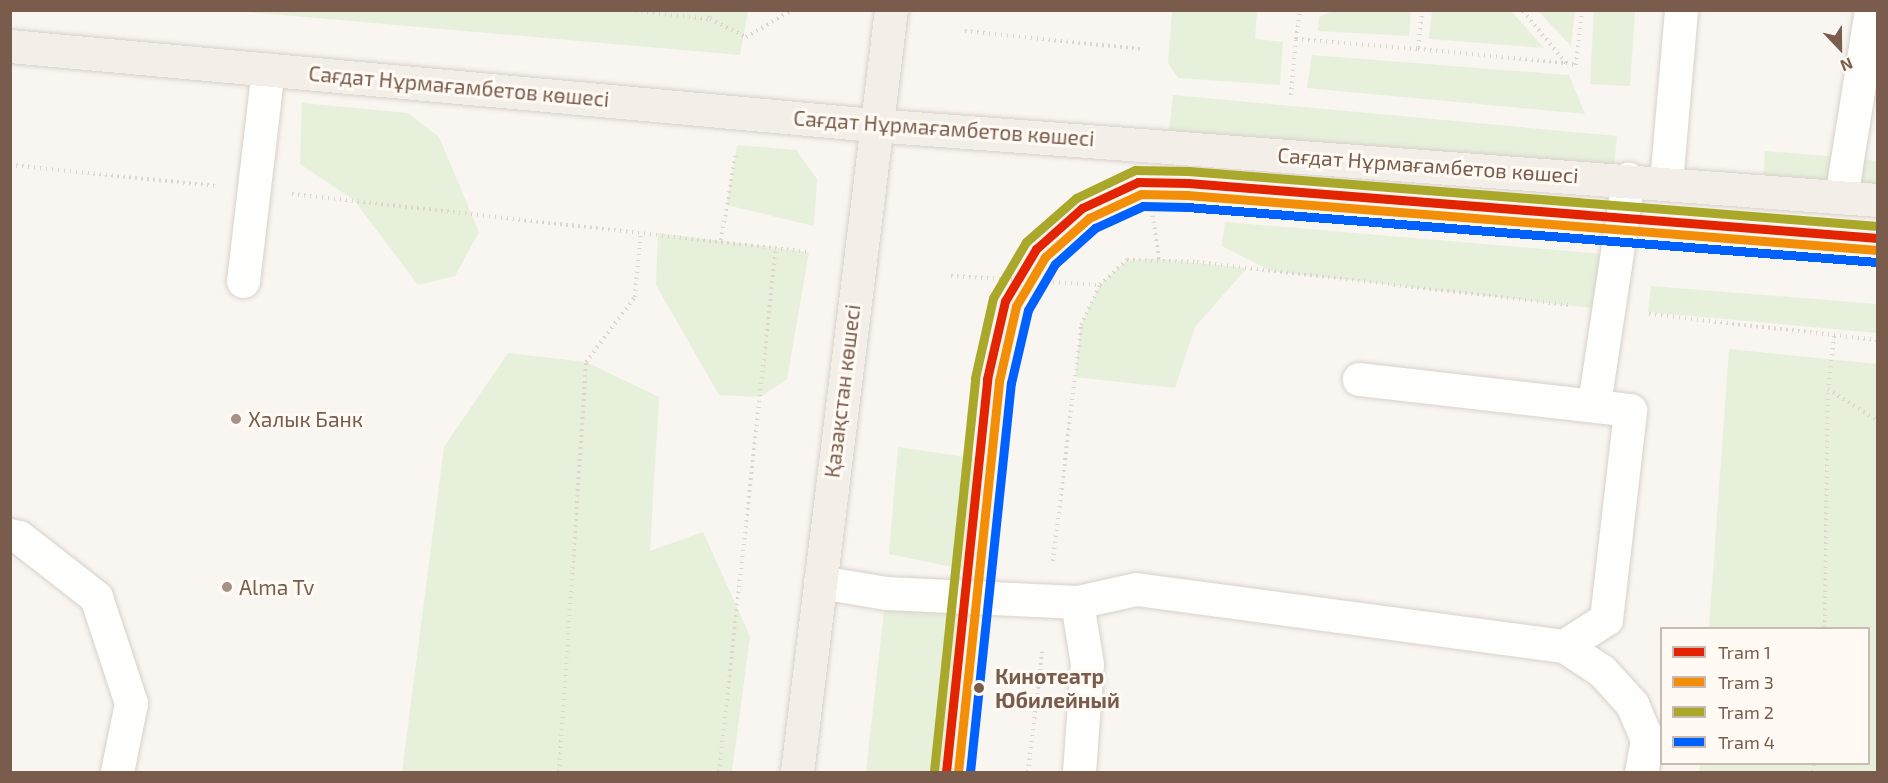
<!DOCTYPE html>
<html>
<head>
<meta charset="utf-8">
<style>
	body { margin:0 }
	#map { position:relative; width:1888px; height:783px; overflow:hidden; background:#f9f5f0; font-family:"Exo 2",sans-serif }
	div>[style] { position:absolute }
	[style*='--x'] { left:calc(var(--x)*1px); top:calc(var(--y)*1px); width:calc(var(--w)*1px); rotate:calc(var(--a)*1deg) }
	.green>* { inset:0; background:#e7f0db }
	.path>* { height:4px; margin-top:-2px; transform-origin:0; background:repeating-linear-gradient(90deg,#dcd5d0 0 1.5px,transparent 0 6px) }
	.roads { filter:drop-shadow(0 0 2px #d7d1cb) drop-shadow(0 0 2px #d7d1cb) }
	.minor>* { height:33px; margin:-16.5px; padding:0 16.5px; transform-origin:16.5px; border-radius:16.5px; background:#fefefd }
	.major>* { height:33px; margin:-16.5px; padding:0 16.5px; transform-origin:16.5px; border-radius:16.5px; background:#f3eee8 }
	.tram-1>* { height:9px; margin:-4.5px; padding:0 4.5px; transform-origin:4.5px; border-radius:4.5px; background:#e32400 }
	.tram-2>* { height:9px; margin:-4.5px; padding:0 4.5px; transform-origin:4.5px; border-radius:4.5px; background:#f28e08 }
	.tram-3>* { height:9px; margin:-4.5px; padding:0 4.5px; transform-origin:4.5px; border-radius:4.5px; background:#a9a82a }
	.tram-4>* { height:9px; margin:-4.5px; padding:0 4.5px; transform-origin:4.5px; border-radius:4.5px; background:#0061ff }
	.dots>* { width:16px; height:16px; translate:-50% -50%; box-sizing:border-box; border:3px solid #fffaf3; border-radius:50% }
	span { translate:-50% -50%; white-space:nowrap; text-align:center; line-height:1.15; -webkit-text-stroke:6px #fffaf3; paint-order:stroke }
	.street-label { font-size:21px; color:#7a5c4d }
	.poi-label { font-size:21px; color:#7a5c4d }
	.left { translate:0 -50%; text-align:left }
	.stop-label { font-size:21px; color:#7a5c4d; font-weight:700 }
	.frame { position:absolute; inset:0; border:12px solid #7a5c4d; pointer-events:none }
	.legend { position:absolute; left:1660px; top:627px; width:210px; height:138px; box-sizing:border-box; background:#fffaf3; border:2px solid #cabbb1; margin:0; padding:8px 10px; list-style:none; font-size:18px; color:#7a5c4d }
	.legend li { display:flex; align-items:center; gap:12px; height:30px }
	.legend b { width:30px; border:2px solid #cabbb1 }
	.north { position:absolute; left:1810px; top:18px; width:60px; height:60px; -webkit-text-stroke:4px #fffaf3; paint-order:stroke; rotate:158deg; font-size:16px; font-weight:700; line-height:24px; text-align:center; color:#7a5c4d }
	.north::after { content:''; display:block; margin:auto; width:21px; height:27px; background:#7a5c4d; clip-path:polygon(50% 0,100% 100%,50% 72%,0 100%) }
</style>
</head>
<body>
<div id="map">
	<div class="green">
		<i style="clip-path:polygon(1335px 10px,1411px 11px,1409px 36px,1318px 31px,1319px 17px)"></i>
		<i style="clip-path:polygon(237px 11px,748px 10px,748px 11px,740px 55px)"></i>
		<i style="clip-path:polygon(1172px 11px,1257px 11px,1255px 39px,1283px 42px,1280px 85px,1178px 78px,1168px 63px)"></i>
		<i style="clip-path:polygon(1432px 11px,1511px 11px,1544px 48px,1429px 39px)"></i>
		<i style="clip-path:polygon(1538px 11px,1575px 11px,1571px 46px)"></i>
		<i style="clip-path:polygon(1594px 11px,1635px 11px,1630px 86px,1590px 84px)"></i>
		<i style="clip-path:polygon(1312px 55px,1569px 75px,1585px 114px,1307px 88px)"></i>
		<i style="clip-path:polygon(1173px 95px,1617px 136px,1614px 168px,1169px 131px)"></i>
		<i style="clip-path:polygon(302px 103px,408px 113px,439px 137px,479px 232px,455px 276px,418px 285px,354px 200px,300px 164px)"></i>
		<i style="clip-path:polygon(737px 145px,796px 150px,817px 179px,814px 226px,727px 205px)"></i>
		<i style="clip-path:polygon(1765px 151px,1838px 157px,1835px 189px,1763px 182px)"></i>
		<i style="clip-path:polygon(1856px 159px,1877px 161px,1877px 192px,1854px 190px)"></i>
		<i style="clip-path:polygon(1225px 222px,1616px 255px,1608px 310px,1271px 271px,1222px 246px)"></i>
		<i style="clip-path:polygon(658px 233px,809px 252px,787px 379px,760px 397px,719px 395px,656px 285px)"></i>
		<i style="clip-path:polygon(1159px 259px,1247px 268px,1195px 327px,1175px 388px,1075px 377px,1081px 325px,1100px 285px,1127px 260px)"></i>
		<i style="clip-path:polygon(1651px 286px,1877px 304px,1877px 333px,1648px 312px)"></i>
		<i style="clip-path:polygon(1729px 349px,1877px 364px,1877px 772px,1699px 772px,1700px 764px,1868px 764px,1868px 628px,1709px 628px)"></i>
		<i style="clip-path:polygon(508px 353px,586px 362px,659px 397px,650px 551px,703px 532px,750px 636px,732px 772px,402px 772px,444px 447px)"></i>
		<i style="clip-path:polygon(898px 447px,979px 459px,967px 570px,889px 554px)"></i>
		<i style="clip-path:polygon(886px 593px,965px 599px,946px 772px,866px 772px)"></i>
	</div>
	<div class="path">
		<i style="--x:629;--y:10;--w:81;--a:6.3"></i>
		<i style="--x:710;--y:19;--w:40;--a:26.6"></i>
		<i style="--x:746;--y:37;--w:53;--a:-30.4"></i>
		<i style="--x:708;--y:10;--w:9;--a:77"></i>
		<i style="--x:1422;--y:10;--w:39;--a:96"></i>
		<i style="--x:1418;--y:49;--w:149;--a:5.4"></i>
		<i style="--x:1566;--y:63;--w:69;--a:-129.7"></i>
		<i style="--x:965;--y:31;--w:176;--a:5.9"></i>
		<i style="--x:1296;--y:39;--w:29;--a:-82"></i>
		<i style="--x:1566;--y:63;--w:10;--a:11"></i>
		<i style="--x:1576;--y:65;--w:55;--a:-83.8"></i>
		<i style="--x:1291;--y:95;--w:56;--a:-84.9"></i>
		<i style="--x:1296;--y:39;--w:122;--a:4.7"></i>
		<i style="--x:10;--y:165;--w:207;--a:5.8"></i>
		<i style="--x:1148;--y:186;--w:74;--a:81.4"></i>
		<i style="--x:292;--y:194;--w:520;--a:6.4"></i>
		<i style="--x:721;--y:240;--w:89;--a:-80.3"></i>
		<i style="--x:951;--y:276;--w:149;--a:3.5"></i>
		<i style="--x:1649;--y:314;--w:230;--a:6.5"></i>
		<i style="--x:1834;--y:336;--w:53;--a:96.5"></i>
		<i style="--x:1828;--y:389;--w:59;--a:32.6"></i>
		<i style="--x:1053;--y:561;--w:238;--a:-83.2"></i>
		<i style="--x:1081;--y:325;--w:44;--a:-64.6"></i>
		<i style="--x:1100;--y:285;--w:37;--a:-43"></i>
		<i style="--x:1127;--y:260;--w:70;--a:1.6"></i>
		<i style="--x:1197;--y:262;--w:375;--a:6.6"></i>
		<i style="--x:1825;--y:628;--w:239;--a:-89.3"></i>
		<i style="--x:559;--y:772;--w:411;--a:-86.2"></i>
		<i style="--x:586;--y:362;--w:81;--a:-53"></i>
		<i style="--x:635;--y:297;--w:66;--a:-84.8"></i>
		<i style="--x:719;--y:772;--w:528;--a:-83.8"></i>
		<i style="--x:1028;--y:772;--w:121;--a:-83.3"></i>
		<i style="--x:1813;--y:772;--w:8;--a:-83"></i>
	</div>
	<div class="roads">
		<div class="minor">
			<i style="--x:1666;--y:182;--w:173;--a:-85"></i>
			<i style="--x:1841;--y:197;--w:189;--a:-80.9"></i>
			<i style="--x:243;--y:281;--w:213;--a:-83.3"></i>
			<i style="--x:1594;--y:404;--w:228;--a:-81.4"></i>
			<i style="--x:10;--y:535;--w:9;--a:13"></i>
			<i style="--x:19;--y:537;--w:98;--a:37.9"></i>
			<i style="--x:96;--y:597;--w:112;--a:71.7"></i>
			<i style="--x:131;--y:703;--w:70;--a:101.5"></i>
			<i style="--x:820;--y:582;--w:67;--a:9.5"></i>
			<i style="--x:886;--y:593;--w:191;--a:2.7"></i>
			<i style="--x:1564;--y:646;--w:45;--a:33.3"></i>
			<i style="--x:1602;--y:671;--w:45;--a:47.7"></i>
			<i style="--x:1632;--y:704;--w:38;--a:67"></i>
			<i style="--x:1647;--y:739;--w:34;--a:100"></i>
			<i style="--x:1079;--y:772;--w:108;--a:-85.8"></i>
			<i style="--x:1087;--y:664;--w:63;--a:-99.2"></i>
			<i style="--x:1077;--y:602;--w:60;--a:-12.4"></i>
			<i style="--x:1136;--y:589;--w:432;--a:7.6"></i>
			<i style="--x:1564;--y:646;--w:50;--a:-32.7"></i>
			<i style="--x:1606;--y:619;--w:210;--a:-83.4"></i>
			<i style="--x:1630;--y:410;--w:273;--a:-173.5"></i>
		</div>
		<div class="major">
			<i style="--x:10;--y:46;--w:867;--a:5.23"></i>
			<i style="--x:873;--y:125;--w:1008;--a:4.27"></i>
			<i style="--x:797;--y:772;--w:768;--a:-82.97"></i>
		</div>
	</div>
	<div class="tram-1">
		<i style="--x:946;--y:772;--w:395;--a:-84"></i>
		<i style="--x:987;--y:379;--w:80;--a:-77"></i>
		<i style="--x:1005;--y:301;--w:61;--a:-59.2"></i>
		<i style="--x:1036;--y:249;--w:62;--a:-41.7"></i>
		<i style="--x:1082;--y:208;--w:62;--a:-24.9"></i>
		<i style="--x:1138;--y:182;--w:50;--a:1.1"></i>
		<i style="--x:1188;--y:183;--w:692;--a:4.56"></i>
	</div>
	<div class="tram-2">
		<i style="--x:958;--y:772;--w:393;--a:-84"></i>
		<i style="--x:999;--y:381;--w:77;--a:-77.2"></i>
		<i style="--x:1016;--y:306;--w:57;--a:-59.4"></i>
		<i style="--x:1045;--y:257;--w:59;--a:-41.6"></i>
		<i style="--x:1089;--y:218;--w:57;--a:-24.8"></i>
		<i style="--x:1141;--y:194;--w:46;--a:1.2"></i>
		<i style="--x:1187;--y:195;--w:692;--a:4.56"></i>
	</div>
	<div class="tram-3">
		<i style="--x:934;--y:771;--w:395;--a:-84"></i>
		<i style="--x:975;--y:378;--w:82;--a:-77.3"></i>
		<i style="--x:993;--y:298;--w:65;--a:-59.5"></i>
		<i style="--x:1026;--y:242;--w:67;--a:-41.3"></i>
		<i style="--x:1076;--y:198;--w:65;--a:-25.4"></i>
		<i style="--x:1135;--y:170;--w:53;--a:1.1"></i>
		<i style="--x:1188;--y:171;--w:692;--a:4.56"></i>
	</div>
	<div class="tram-4">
		<i style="--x:970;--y:772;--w:391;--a:-84"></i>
		<i style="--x:1011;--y:383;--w:75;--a:-76.9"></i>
		<i style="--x:1028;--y:310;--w:53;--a:-59.6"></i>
		<i style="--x:1055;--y:264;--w:54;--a:-42"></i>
		<i style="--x:1095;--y:228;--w:53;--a:-24.6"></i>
		<i style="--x:1143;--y:206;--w:44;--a:1.3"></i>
		<i style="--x:1187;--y:207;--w:691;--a:4.56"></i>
	</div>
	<div class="dots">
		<i style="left:236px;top:419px;background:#a69286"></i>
		<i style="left:227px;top:587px;background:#a69286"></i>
		<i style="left:979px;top:688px;background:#7a5c4d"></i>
	</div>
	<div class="street-label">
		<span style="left:459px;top:86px;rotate:5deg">Сағдат Нұрмағамбетов көшесі</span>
		<span style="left:944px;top:128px;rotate:4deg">Сағдат Нұрмағамбетов көшесі</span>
		<span style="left:1428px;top:165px;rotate:4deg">Сағдат Нұрмағамбетов көшесі</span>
		<span style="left:842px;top:391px;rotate:-83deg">Қазақстан көшесі</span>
	</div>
	<div class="poi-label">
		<span class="left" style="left:248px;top:419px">Халык Банк</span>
		<span class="left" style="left:239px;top:587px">Alma Tv</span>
	</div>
	<div class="stop-label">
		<span class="left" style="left:995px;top:688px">Кинотеатр<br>Юбилейный</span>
	</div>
	<div class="frame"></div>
	<ul class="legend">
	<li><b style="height:8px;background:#e32400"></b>Tram 1</li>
	<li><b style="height:8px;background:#f28e08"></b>Tram 3</li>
	<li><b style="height:8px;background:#a9a82a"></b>Tram 2</li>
	<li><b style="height:8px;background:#0061ff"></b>Tram 4</li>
	</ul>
	<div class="north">N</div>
</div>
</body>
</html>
